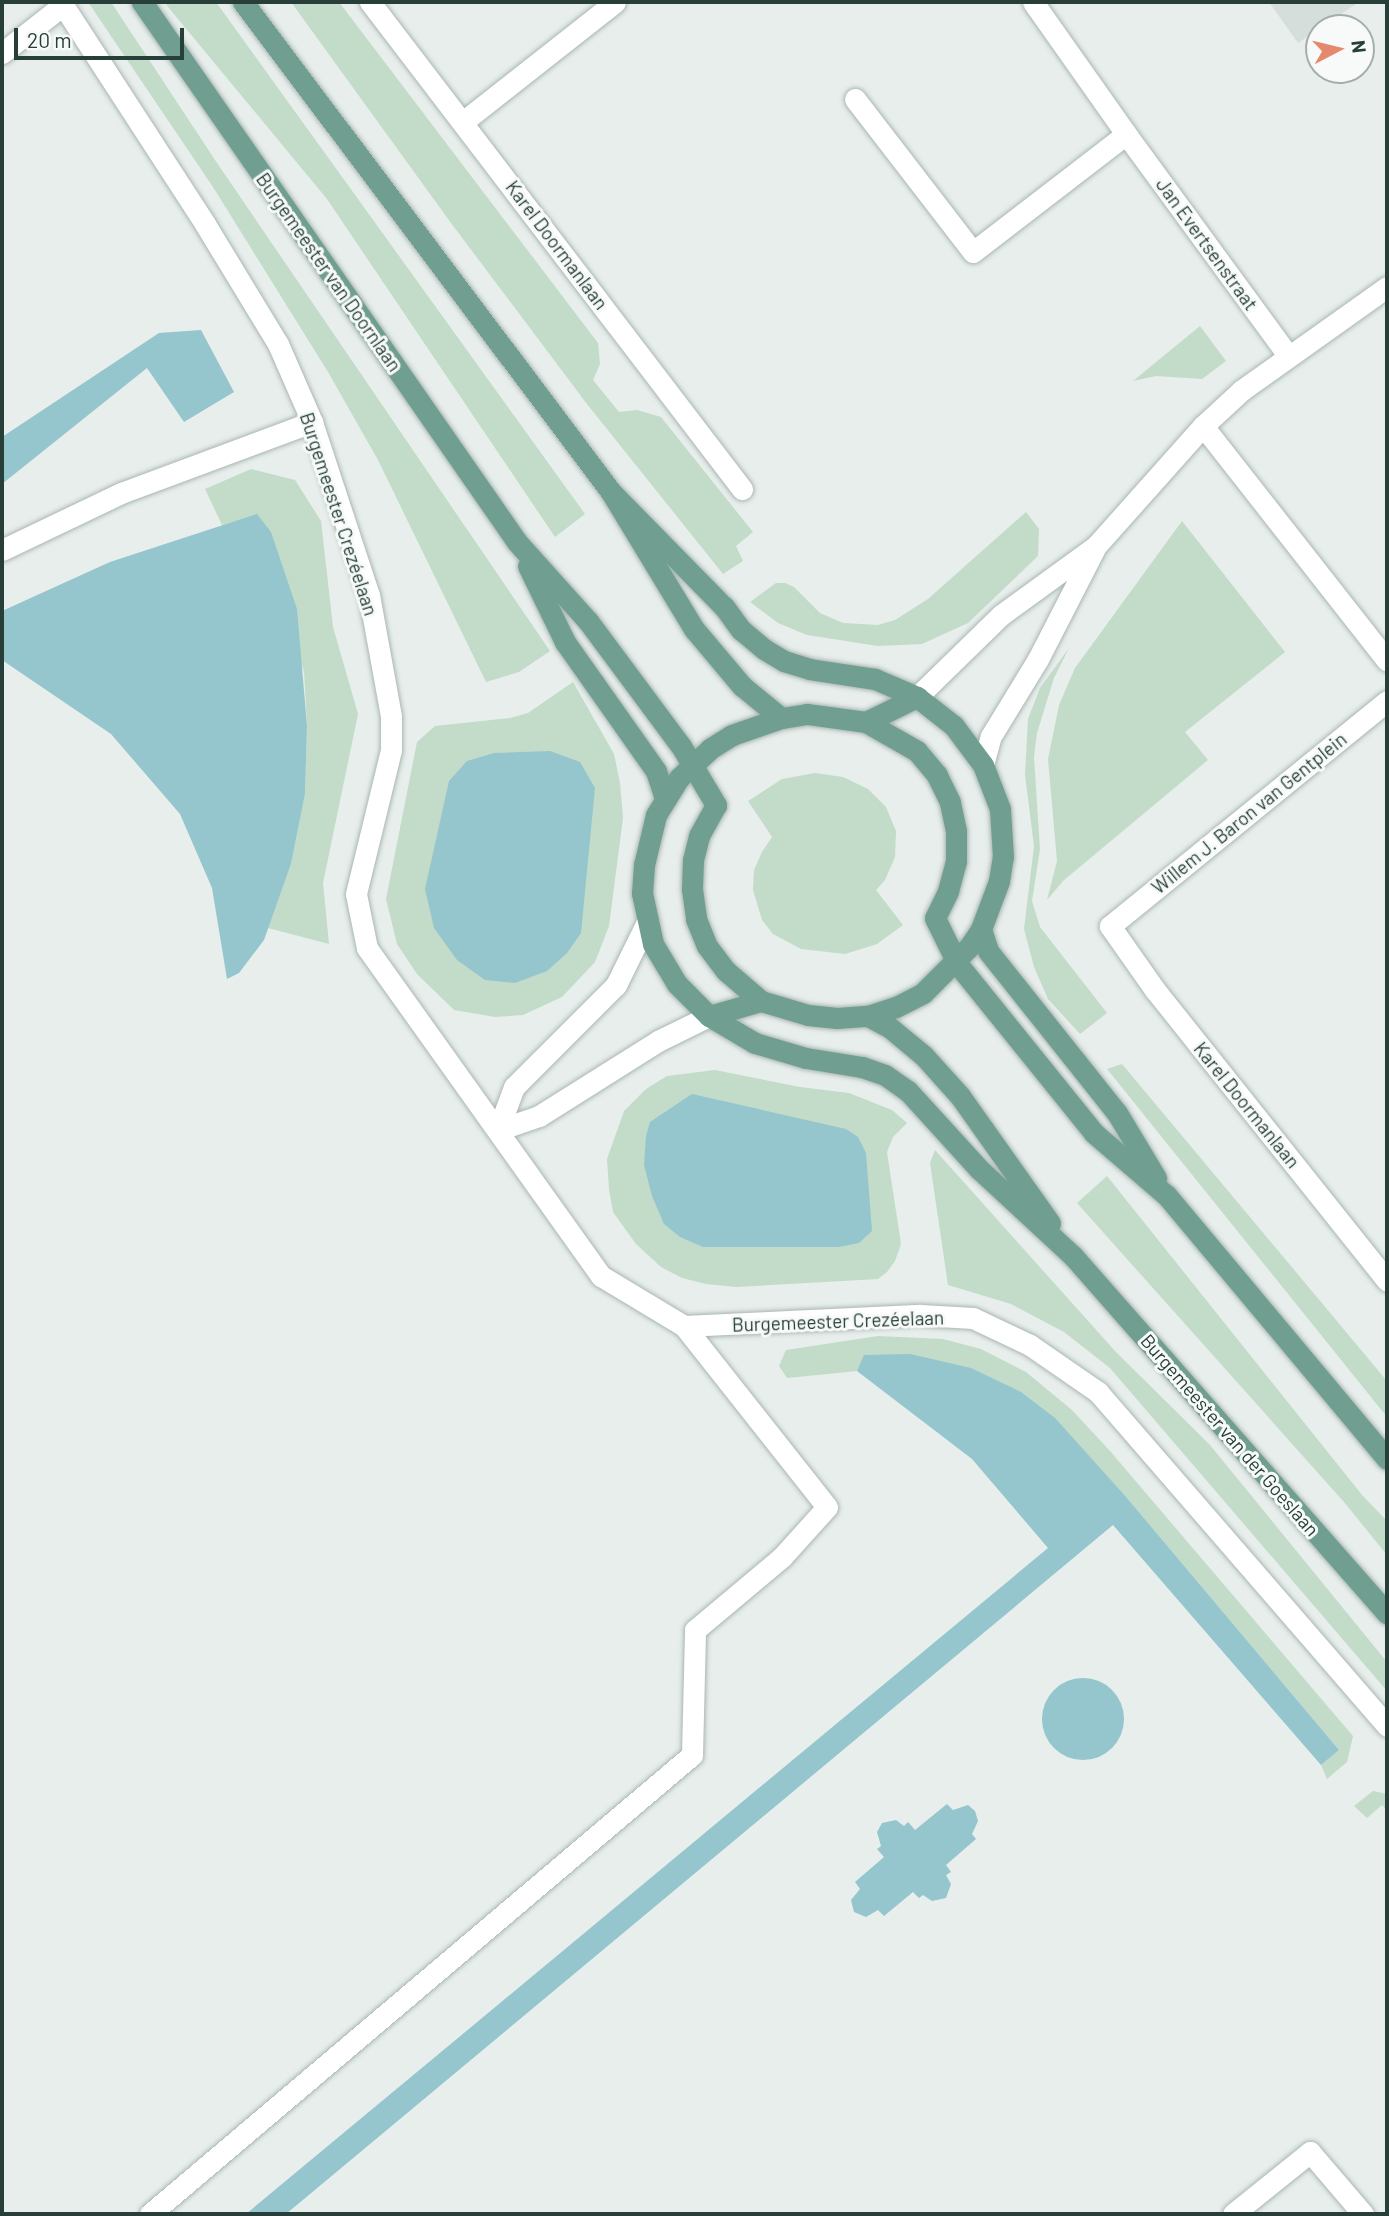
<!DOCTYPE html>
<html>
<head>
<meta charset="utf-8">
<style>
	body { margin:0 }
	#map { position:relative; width:1389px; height:2216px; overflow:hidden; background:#e7eeeb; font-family:Barlow,sans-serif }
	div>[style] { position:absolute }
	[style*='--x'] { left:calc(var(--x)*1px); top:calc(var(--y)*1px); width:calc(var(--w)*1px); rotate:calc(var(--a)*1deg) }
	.built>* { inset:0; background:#d5deda }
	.green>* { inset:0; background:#c2dcc9 }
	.water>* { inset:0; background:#95c5cd }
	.round { border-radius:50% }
	.roads { filter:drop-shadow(0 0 2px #aab6b2) drop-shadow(0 0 2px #aab6b2) }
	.minor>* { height:21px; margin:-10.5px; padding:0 10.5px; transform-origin:10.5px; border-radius:10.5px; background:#fff }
	.major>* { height:21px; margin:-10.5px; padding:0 10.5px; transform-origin:10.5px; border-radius:10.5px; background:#709f92 }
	span { translate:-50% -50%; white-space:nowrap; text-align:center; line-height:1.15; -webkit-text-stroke:6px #f7faf9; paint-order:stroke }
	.street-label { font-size:19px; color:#273f38 }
	.frame { position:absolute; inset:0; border:4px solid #273f38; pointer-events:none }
	.north { position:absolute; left:1305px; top:14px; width:70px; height:70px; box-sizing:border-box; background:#f7faf9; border:2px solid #a4afac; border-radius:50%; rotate:83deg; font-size:19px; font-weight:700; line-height:28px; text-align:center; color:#273f38 }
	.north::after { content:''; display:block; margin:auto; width:24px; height:32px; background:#e5896e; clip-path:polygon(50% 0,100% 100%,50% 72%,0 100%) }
	.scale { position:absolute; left:14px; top:28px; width:170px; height:32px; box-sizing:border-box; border:4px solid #273f38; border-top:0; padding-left:9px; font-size:21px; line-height:24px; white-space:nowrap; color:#273f38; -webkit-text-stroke:5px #f7faf9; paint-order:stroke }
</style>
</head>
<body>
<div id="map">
	<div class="built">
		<i style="clip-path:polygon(1269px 2px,1359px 2px,1298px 43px)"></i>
	</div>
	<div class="green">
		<i style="clip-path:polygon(88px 2px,111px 2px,215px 160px,550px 651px,519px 672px,486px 682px,378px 460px,328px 372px,213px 187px)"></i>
		<i style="clip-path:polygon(164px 2px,216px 2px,585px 514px,555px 537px,327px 199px)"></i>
		<i style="clip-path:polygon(291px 2px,339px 2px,598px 343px,600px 364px,593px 380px,619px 412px,637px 410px,661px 417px,753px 532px,736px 546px,743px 561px,723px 574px,587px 404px,451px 223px)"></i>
		<i style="clip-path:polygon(1200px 326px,1226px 361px,1202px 379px,1156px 376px,1133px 381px)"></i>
		<i style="clip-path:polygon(251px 469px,295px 480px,321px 521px,333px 627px,358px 714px,323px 883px,329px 944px,268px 928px,291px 864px,305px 794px,307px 726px,304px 672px,258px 515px,222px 525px,205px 489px)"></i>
		<i style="clip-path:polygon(1026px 512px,1039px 529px,1038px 556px,968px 623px,922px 644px,878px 646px,807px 635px,778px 623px,750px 602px,776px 583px,785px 583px,794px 587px,820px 613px,843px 623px,878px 625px,895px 620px,928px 599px)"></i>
		<i style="clip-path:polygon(1182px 521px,1285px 652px,1185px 732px,1208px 760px,1063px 881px,1047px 900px,1057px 861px,1048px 759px,1059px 705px,1075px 668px)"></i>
		<i style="clip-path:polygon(1069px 648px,1054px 678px,1037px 733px,1034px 757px,1040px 849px,1032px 901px,1040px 927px,1107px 1013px,1080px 1034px,1048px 999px,1034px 967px,1024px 929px,1034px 846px,1025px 775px,1028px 719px,1040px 688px)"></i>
		<i style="clip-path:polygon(573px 682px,614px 754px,620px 783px,623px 818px,609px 926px,595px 962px,562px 997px,523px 1015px,495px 1017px,454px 1010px,417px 974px,397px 944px,386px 899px,417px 742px,435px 726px,510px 718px,528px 713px)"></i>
		<i style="clip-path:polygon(815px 773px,843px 777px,868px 789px,886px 807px,896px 831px,895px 857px,885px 880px,876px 890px,903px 925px,877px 944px,845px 954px,801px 949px,773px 934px,762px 920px,753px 890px,754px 870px,762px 852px,772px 837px,748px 801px,782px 779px)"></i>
		<i style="clip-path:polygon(1122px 1064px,1387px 1381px,1387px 1417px,1107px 1069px)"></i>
		<i style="clip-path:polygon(715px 1070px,800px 1087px,849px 1093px,892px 1110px,907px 1123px,893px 1137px,887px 1152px,901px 1244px,895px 1261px,887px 1272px,878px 1279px,736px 1287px,706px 1284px,682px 1278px,661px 1267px,636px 1244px,613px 1212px,609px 1189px,607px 1159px,624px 1111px,646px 1089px,667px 1076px)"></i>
		<i style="clip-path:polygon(935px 1150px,1115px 1351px,1210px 1445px,1387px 1662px,1387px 1691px,1110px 1368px,1064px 1332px,1011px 1304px,948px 1285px,930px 1163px)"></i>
		<i style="clip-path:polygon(1107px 1176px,1362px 1495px,1387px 1521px,1387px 1555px,1344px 1502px,1077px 1203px)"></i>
		<i style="clip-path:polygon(878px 1336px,943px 1339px,981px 1349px,1026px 1372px,1072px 1410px,1110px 1451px,1353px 1736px,1347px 1762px,1327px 1779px,1321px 1765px,1339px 1750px,1127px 1498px,865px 1355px,857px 1371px,787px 1378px,779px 1366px,786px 1350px)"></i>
		<i style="clip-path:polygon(1373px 1791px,1387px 1794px,1387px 1810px,1382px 1805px,1367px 1818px,1354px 1806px)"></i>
	</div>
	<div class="water">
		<i style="clip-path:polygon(201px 330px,234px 392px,184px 422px,147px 368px,2px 484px,2px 437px,159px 333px)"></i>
		<i style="clip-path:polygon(257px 514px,271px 532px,297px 609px,307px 726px,305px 794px,291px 864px,264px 940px,239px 973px,227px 979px,212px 888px,180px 814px,111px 734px,2px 660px,2px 611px,110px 562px)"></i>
		<i style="clip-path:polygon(550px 751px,580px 762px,595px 788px,581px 933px,567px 953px,547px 971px,515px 983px,485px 980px,457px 960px,434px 928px,425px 889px,449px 781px,467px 761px,494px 753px)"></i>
		<i style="clip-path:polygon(692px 1094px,846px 1129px,858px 1137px,866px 1153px,872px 1231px,859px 1243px,839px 1247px,703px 1247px,680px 1237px,664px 1224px,652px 1196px,644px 1165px,646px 1136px,650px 1122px)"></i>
		<i style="clip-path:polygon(910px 1354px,971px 1368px,1021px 1392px,1055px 1418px,1127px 1498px,1339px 1750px,1321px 1765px,1113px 1525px,286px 2214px,246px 2214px,1048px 1548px,972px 1459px,857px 1371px,864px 1355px)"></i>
		<i class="round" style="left:1042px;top:1678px;width:82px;height:82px"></i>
		<i style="clip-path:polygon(947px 1804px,953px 1810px,968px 1805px,975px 1811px,978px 1821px,972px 1834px,976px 1839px,946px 1865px,951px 1872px,946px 1875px,951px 1884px,946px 1898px,932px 1901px,923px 1895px,919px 1898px,913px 1892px,884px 1916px,878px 1910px,866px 1917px,854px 1912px,851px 1900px,860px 1889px,855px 1882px,884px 1857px,877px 1849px,881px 1846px,877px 1832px,882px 1823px,896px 1820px,904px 1826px,908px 1822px,915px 1830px)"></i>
	</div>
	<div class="roads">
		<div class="minor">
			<i style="--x:61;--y:2;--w:265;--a:57"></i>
			<i style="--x:205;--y:224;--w:140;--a:58.7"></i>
			<i style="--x:278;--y:344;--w:85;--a:66.4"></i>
			<i style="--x:312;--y:422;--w:182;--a:71.8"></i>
			<i style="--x:369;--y:595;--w:123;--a:79.7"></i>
			<i style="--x:391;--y:716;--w:34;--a:90"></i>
			<i style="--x:391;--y:750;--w:148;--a:103.7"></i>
			<i style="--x:356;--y:894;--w:55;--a:78.5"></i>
			<i style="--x:367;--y:948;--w:403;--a:54.5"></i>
			<i style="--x:601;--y:1276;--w:97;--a:31.1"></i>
			<i style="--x:684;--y:1326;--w:237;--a:-2.7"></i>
			<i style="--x:921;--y:1315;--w:52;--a:3.3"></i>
			<i style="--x:973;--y:1318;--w:63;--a:25.3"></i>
			<i style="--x:1030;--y:1345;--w:83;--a:34.7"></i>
			<i style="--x:1098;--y:1392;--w:442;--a:49.1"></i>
			<i style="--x:370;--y:2;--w:613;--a:52.63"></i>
			<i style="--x:1033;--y:2;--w:161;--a:54.8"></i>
			<i style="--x:1126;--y:134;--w:274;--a:53.8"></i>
			<i style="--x:2;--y:53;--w:78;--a:-38.2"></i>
			<i style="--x:855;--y:99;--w:193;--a:52.4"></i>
			<i style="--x:973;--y:252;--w:193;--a:-37.6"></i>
			<i style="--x:464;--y:121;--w:192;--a:-38.2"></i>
			<i style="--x:1203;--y:426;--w:298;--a:51.9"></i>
			<i style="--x:2;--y:550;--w:132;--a:-25.6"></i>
			<i style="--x:121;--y:493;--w:204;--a:-20.4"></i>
			<i style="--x:917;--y:697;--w:117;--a:-44.3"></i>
			<i style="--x:1001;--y:615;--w:117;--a:-36"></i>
			<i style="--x:1096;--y:546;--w:161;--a:-48.3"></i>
			<i style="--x:1203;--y:426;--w:53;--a:-42.7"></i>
			<i style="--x:1242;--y:390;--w:178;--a:-35.4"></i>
			<i style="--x:1387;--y:701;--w:357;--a:140.9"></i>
			<i style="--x:1110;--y:926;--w:78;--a:54.9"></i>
			<i style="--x:1155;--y:990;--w:372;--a:51.4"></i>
			<i style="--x:983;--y:765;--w:30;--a:-75"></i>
			<i style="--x:991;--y:736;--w:90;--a:-58.6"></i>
			<i style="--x:1038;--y:659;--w:123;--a:-62.8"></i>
			<i style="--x:498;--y:1130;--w:46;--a:-69.6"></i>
			<i style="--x:514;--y:1087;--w:144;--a:-45"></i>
			<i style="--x:616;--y:985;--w:70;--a:-63.8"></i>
			<i style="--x:498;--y:1130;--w:43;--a:-18.9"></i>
			<i style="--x:539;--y:1116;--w:141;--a:-32.2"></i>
			<i style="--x:658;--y:1041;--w:57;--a:-26.1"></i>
			<i style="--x:150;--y:2214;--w:710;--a:-40.26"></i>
			<i style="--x:692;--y:1755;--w:125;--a:-88.6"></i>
			<i style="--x:695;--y:1630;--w:114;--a:-40"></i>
			<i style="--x:782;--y:1557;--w:67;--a:-48"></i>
			<i style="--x:827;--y:1507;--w:231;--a:-128.3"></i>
			<i style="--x:1233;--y:2214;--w:99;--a:-38.8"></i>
			<i style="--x:1310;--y:2152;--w:82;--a:49.5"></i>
		</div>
		<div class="major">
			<i style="--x:142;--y:2;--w:657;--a:55.22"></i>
			<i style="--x:517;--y:542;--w:106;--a:48.1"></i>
			<i style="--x:588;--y:621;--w:156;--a:53.4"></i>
			<i style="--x:681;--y:746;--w:69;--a:59.3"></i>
			<i style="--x:716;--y:805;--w:35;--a:119"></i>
			<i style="--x:699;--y:836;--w:25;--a:104"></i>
			<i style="--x:693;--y:860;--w:29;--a:92"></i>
			<i style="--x:692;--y:889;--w:30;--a:82"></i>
			<i style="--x:696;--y:919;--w:29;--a:68"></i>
			<i style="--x:707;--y:946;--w:31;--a:53"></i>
			<i style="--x:726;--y:971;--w:46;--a:40.6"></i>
			<i style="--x:761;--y:1001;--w:49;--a:16.6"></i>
			<i style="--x:808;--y:1015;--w:29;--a:6"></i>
			<i style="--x:837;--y:1018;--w:31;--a:-4"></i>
			<i style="--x:868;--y:1016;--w:29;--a:-18"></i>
			<i style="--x:896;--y:1007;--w:30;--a:-27"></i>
			<i style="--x:923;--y:993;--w:65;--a:-45"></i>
			<i style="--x:969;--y:947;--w:22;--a:-56"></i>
			<i style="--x:981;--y:929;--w:51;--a:-69.4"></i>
			<i style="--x:999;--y:881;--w:24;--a:-81"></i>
			<i style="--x:1003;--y:857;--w:48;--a:-93.6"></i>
			<i style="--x:1000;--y:809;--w:47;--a:-111.1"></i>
			<i style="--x:983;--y:765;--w:49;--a:-126.6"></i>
			<i style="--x:954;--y:726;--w:47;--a:-141.9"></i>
			<i style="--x:917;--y:697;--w:46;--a:-156.8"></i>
			<i style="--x:875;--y:679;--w:66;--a:-171.3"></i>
			<i style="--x:810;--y:669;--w:27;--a:-163"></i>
			<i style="--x:784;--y:661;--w:23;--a:-149"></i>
			<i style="--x:764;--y:649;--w:30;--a:-140"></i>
			<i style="--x:741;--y:630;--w:29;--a:-126"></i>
			<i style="--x:724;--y:607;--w:161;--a:-134.5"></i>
			<i style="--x:243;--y:2;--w:613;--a:53.09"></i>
			<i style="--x:611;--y:492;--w:160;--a:58.8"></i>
			<i style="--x:694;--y:629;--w:75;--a:49.9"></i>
			<i style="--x:742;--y:686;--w:50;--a:39.4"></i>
			<i style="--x:528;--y:566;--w:85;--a:64"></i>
			<i style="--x:565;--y:642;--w:158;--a:54.8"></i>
			<i style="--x:656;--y:771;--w:28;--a:72"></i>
			<i style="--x:866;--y:722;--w:57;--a:-26.1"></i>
			<i style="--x:981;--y:929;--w:23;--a:72"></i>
			<i style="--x:988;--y:951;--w:207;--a:51.5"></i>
			<i style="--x:1117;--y:1113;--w:76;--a:59"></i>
			<i style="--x:709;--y:1016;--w:54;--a:-16.1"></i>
			<i style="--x:868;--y:1016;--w:24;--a:28"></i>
			<i style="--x:889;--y:1027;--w:45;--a:39.6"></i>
			<i style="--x:924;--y:1056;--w:54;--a:48"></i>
			<i style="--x:960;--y:1096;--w:156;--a:54.7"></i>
			<i style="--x:1387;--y:1459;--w:344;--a:-129.9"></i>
			<i style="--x:1166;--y:1195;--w:95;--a:-139.3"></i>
			<i style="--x:1094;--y:1133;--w:218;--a:-128.9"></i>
			<i style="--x:957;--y:963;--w:50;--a:-116.1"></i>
			<i style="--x:935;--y:918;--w:30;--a:-64"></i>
			<i style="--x:948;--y:891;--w:31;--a:-75"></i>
			<i style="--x:956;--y:861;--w:30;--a:-90"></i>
			<i style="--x:956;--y:831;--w:30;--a:-102"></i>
			<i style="--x:950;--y:802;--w:30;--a:-116"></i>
			<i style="--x:937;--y:775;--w:31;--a:-130"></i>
			<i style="--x:917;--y:751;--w:59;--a:-150.4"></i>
			<i style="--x:866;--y:722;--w:60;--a:-172.3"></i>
			<i style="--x:807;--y:714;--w:26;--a:171"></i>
			<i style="--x:781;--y:718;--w:52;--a:160.9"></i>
			<i style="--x:732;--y:735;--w:26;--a:148"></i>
			<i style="--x:710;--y:749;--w:42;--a:136.9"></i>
			<i style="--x:679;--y:778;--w:44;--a:121.9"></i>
			<i style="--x:656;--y:815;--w:51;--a:103.5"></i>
			<i style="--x:644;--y:865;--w:28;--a:94"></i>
			<i style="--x:642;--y:893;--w:52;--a:77.8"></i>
			<i style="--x:653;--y:944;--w:47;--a:59"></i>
			<i style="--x:677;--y:984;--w:45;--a:45"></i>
			<i style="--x:709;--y:1016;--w:53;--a:30.4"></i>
			<i style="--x:755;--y:1043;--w:53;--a:16.4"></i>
			<i style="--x:806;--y:1058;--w:57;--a:9.1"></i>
			<i style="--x:862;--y:1067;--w:24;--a:19"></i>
			<i style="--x:885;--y:1075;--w:28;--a:35"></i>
			<i style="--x:908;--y:1091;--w:105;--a:47.7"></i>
			<i style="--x:979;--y:1169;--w:128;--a:42.8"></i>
			<i style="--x:1073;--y:1256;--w:476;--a:48.7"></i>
		</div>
	</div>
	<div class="street-label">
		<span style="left:1207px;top:244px;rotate:54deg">Jan Evertsenstraat</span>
		<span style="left:557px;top:245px;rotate:53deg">Karel Doormanlaan</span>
		<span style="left:329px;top:272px;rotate:55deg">Burgemeester van Doornlaan</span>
		<span style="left:339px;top:514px;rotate:72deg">Burgemeester Crezéelaan</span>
		<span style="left:1249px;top:813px;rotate:-39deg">Willem J. Baron van Gentplein</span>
		<span style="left:1247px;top:1105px;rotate:51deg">Karel Doormanlaan</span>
		<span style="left:838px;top:1321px;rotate:-2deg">Burgemeester Crezéelaan</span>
		<span style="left:1230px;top:1435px;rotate:49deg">Burgemeester van der Goeslaan</span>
	</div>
	<div class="frame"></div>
	<div class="north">N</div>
	<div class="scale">20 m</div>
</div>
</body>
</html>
